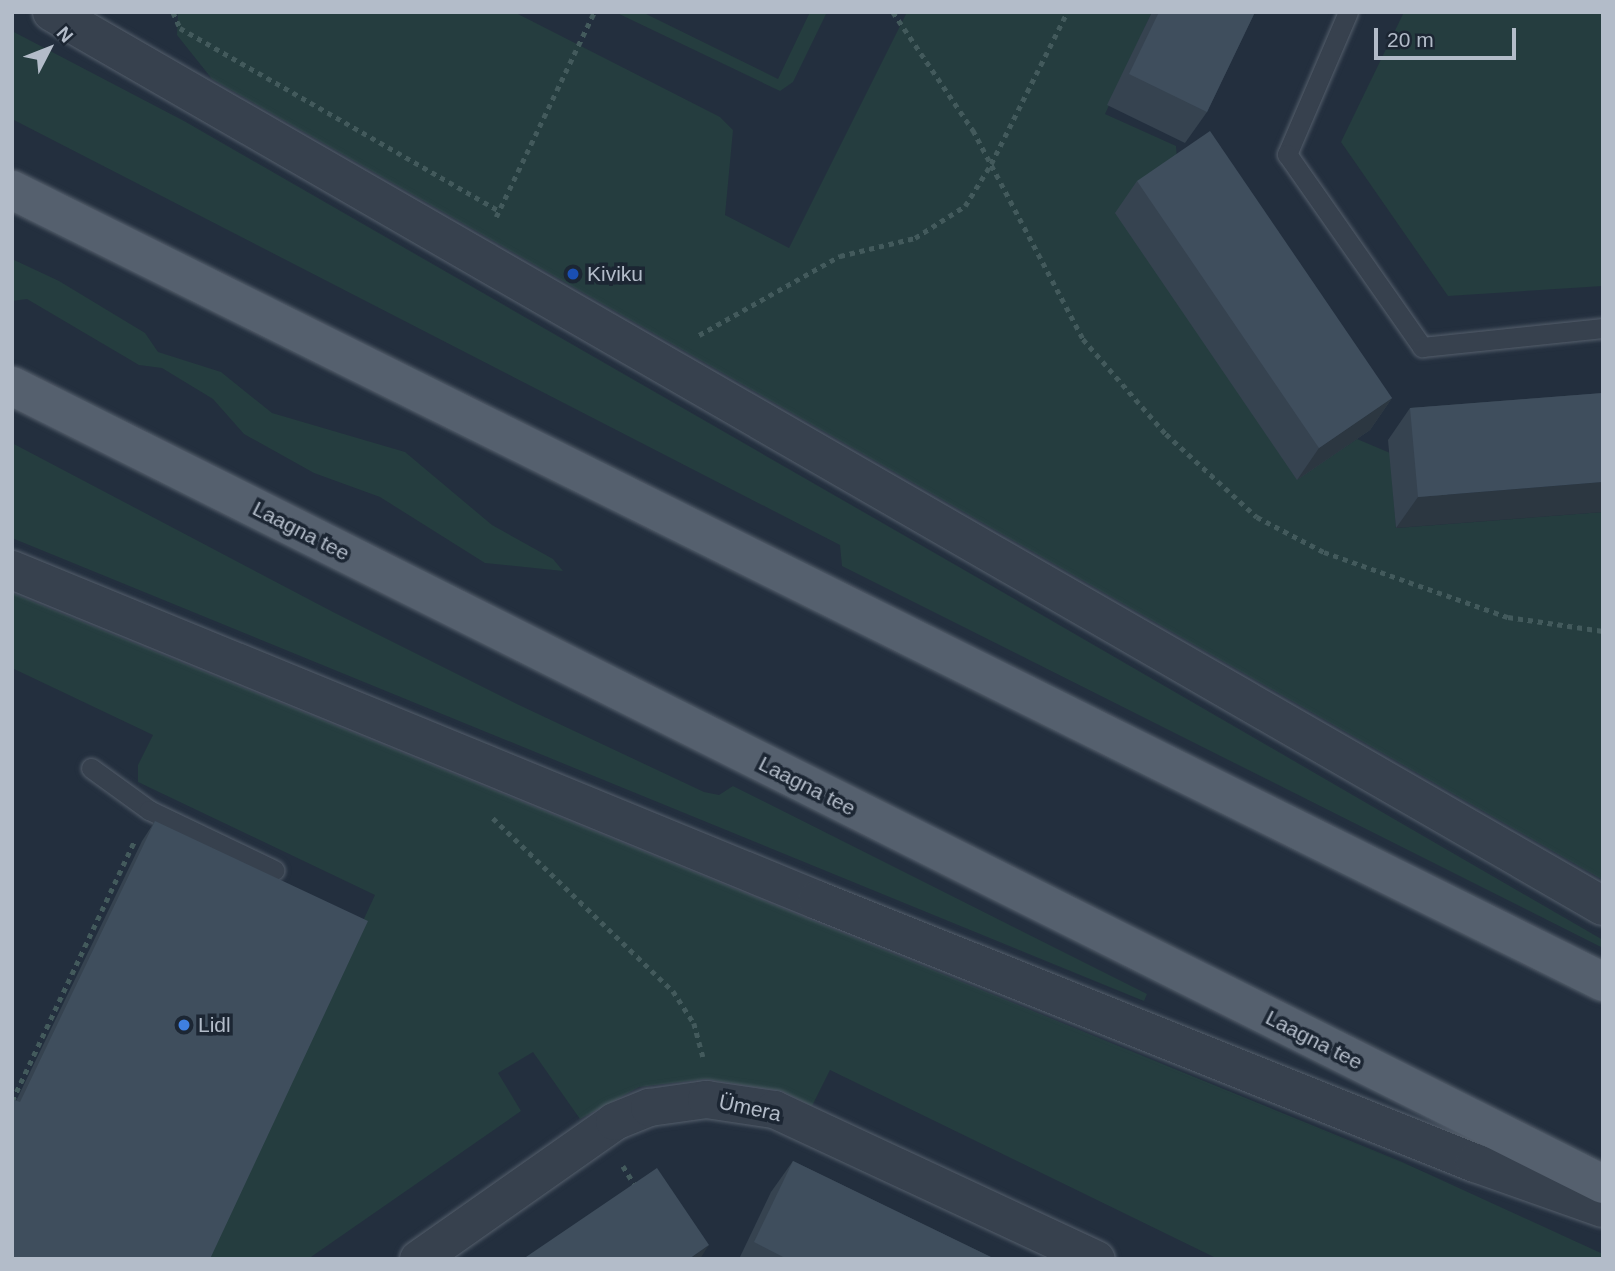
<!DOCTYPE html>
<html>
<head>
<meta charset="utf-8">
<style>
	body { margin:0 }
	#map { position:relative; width:1615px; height:1271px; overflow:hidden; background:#232f3e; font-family:Helvetica,sans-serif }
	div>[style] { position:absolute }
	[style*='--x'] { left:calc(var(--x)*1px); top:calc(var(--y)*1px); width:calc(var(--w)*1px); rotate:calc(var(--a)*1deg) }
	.green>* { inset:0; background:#253d3f }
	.path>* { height:4.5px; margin-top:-2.25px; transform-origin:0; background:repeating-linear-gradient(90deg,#435a5c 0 5px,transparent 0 10px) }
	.roads { filter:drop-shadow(0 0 2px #555f6c) drop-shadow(0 0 2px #555f6c) }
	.service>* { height:19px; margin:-9.5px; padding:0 9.5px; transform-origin:9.5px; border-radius:9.5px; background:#37414e }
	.minor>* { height:37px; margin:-18.5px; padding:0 18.5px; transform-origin:18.5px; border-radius:18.5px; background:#37414e }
	.tertiary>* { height:38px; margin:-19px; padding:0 19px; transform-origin:19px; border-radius:19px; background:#37414e }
	.primary>* { height:38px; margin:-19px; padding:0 19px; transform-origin:19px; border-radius:19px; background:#55606e }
	.wall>* { inset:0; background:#364350 }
	.shaded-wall>* { inset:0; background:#2c3741 }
	.building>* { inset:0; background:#3f4e5d }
	.dots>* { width:19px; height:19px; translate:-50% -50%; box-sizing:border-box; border:4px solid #1c2633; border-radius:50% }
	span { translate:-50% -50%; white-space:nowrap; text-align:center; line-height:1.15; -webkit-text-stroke:7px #1c2633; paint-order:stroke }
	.poi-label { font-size:21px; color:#b3bcc9 }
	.left { translate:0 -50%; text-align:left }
	.street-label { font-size:21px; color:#b3bcc9 }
	.frame { position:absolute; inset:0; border:14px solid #b3bcc9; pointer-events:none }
	.north { position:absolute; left:14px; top:14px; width:70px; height:70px; -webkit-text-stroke:5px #1c2633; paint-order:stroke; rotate:48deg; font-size:19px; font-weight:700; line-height:28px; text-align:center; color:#b3bcc9 }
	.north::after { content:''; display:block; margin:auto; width:24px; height:32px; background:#b3bcc9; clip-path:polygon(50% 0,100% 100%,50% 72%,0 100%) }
	.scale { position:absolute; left:1374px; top:28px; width:142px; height:32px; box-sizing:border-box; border:4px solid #b3bcc9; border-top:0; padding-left:9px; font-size:21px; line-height:24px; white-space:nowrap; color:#b3bcc9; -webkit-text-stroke:5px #1c2633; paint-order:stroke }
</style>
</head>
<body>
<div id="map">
	<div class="green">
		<i style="clip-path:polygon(178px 12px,514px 12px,720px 117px,733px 130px,725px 215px,789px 248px,907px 12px,1152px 12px,1105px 114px,1176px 146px,1178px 170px,1116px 213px,1297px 479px,1357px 439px,1390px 453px,1396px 528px,1603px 512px,1603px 880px,212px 79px,177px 35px)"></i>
		<i style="clip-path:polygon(615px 12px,642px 12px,778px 79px,810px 12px,827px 12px,793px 82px,780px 91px)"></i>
		<i style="clip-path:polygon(1404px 12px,1603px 12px,1603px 286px,1448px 296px,1341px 142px)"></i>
		<i style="clip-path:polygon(12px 31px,184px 121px,985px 582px,1603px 940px,1603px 948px,842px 566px,840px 545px,12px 119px)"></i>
		<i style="clip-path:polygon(12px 259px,59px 281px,145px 333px,158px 352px,221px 372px,272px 413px,405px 452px,492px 525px,553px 559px,563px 571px,485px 563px,380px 497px,314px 473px,244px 434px,213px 399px,162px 368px,139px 365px,27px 299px,12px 301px)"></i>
		<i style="clip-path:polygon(12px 443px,333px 612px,519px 705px,704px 792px,719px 795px,733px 786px,1147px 994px,1144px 1001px,12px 538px)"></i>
		<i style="clip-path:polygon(12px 593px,1402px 1162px,1603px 1254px,1603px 1259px,1218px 1259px,830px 1070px,812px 1106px,782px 1091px,706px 1079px,639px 1087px,580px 1119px,533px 1052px,498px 1073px,521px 1111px,308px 1259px,206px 1259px,375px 895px,138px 782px,138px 765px,153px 735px,12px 668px)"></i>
	</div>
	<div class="path">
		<i style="--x:173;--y:12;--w:17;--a:66"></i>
		<i style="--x:180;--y:28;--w:366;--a:29.8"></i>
		<i style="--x:893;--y:12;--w:143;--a:55.9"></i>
		<i style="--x:973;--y:130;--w:236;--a:62.2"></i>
		<i style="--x:1083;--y:339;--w:126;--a:48.9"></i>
		<i style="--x:1166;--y:434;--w:123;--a:42.4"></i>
		<i style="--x:1257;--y:517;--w:76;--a:27.6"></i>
		<i style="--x:1324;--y:552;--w:195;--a:19.5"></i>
		<i style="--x:1508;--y:617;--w:96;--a:8.4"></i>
		<i style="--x:496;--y:217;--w:227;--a:-64.4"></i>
		<i style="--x:699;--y:335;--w:162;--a:-29.3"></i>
		<i style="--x:840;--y:256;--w:77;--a:-13.5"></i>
		<i style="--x:915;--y:238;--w:59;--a:-32.6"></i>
		<i style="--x:965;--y:206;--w:49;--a:-58.2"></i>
		<i style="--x:991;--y:164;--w:170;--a:-63.4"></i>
		<i style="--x:493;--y:818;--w:250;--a:43.9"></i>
		<i style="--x:673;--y:991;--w:38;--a:57"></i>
		<i style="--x:694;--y:1023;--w:35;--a:75"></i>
		<i style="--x:12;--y:1101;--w:286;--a:-64.8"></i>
		<i style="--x:623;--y:1166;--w:26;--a:58"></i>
	</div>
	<div class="roads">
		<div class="service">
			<i style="--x:1348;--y:12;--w:155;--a:113.2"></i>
			<i style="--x:1287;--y:154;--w:236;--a:55"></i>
			<i style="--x:1422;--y:347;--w:182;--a:-6"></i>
			<i style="--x:91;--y:768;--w:72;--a:35.9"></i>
			<i style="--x:149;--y:810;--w:139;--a:25.6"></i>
		</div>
		<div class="minor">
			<i style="--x:418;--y:1259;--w:240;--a:-35.1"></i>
			<i style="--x:614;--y:1121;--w:38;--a:-22"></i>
			<i style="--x:649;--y:1107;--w:58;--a:-8"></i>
			<i style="--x:706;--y:1099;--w:69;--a:8.4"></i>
			<i style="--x:774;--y:1109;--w:355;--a:25"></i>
		</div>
		<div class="tertiary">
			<i style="--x:52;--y:12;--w:1790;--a:29.96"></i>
			<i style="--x:12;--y:570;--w:870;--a:22.29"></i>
			<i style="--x:817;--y:900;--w:709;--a:21.79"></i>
			<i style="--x:1475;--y:1163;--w:136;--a:19.4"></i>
		</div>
		<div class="primary">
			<i style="--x:12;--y:190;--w:1777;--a:26.46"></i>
			<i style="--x:12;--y:386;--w:1780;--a:26.64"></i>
		</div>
	</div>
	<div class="wall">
		<i style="clip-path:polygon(1152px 12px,1255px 12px,1207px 112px,1185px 143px,1107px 105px)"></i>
		<i style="clip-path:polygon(1137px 181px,1392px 398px,1370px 430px,1297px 480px,1115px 213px)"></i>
		<i style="clip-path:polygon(1603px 393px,1396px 528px,1388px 440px,1410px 408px)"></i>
		<i style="clip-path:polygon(155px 821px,210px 1259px,16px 1101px,142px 841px)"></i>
		<i style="clip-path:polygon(793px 1161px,995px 1259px,739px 1259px,771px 1192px)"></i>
	</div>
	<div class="shaded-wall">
		<i style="clip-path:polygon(1392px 398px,1370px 430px,1297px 480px,1319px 448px)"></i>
		<i style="clip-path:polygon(1603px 482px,1603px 512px,1396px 528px,1418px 497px)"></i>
		<i style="clip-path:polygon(709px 1245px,700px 1259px,689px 1259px)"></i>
	</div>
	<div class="building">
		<i style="clip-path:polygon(1159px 12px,1255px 12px,1207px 112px,1129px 74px)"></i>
		<i style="clip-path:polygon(1210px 131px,1392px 398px,1319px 448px,1137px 181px)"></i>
		<i style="clip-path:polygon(1603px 393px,1603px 482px,1418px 497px,1410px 408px)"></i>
		<i style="clip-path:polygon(155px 821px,368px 921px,210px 1259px,12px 1259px,12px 1099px,20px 1102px)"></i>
		<i style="clip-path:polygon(793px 1161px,995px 1259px,787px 1259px,754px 1242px)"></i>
		<i style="clip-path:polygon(657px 1168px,709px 1245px,689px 1259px,523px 1259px)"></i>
	</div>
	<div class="dots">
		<i style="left:573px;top:274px;background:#1a4fb4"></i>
		<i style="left:184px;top:1025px;background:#3f7fe0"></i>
	</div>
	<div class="poi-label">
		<span class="left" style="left:587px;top:274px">Kiviku</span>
		<span class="left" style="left:198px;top:1025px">Lidl</span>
	</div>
	<div class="street-label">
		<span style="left:301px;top:531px;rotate:27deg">Laagna tee</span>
		<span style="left:807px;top:786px;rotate:27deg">Laagna tee</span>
		<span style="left:1314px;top:1040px;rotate:27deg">Laagna tee</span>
		<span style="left:750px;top:1108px;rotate:12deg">Ümera</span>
	</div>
	<div class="frame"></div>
	<div class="north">N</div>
	<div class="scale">20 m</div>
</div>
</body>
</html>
